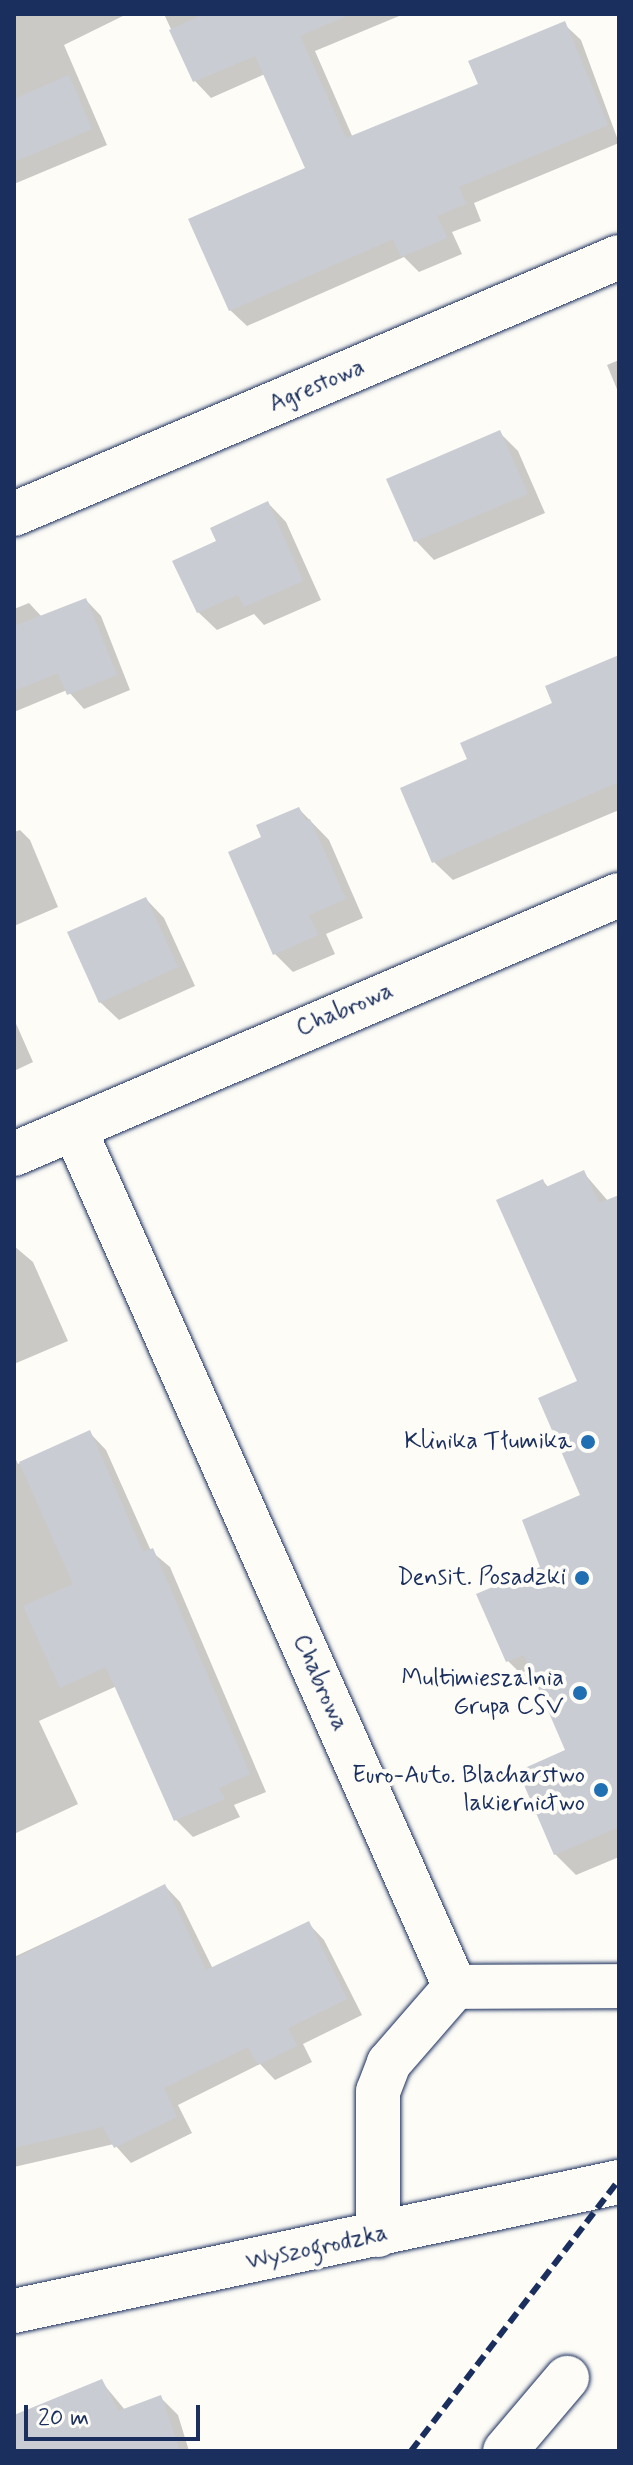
<!DOCTYPE html>
<html>
<head>
<meta charset="utf-8">
<style>
	body { margin:0 }
	#map { position:relative; width:633px; height:2465px; overflow:hidden; background:#fdfcf7; font-family:Mynerve,sans-serif }
	div>[style] { position:absolute }
	[style*='--x'] { left:calc(var(--x)*1px); top:calc(var(--y)*1px); width:calc(var(--w)*1px); rotate:calc(var(--a)*1deg) }
	.shadow>* { inset:0; background:#0003 }
	.building>* { inset:0; background:#c9ccd3 }
	.roads { filter:drop-shadow(0 0 2px #1b2f5e) drop-shadow(0 0 2px #1b2f5e) }
	.street>* { height:44px; margin:-22px; padding:0 22px; transform-origin:22px; border-radius:22px; background:#fdfcf7 }
	.secondary>* { height:44px; margin:-22px; padding:0 22px; transform-origin:22px; border-radius:22px; background:#fdfcf7 }
	.rail>* { height:6px; margin-top:-3px; transform-origin:0; background:repeating-linear-gradient(90deg,#1b2f5e 0 12px,transparent 0 18px) }
	.dots>* { width:22px; height:22px; translate:-50% -50%; box-sizing:border-box; border:4px solid #fdfcf7; border-radius:50% }
	span { translate:-50% -50%; white-space:nowrap; text-align:center; line-height:1.15; -webkit-text-stroke:8px #fdfcf7; paint-order:stroke }
	.street-label { font-size:24px; color:#1b2f5e }
	.poi-label { font-size:24px; color:#1b2f5e }
	.right { translate:-100% -50%; text-align:right }
	.frame { position:absolute; inset:0; border:16px solid #1b2f5e; pointer-events:none }
	.scale { position:absolute; left:24px; top:2405px; width:176px; height:36px; box-sizing:border-box; border:4px solid #1b2f5e; border-top:0; padding-left:10px; font-size:24px; line-height:28px; white-space:nowrap; color:#1b2f5e; -webkit-text-stroke:6px #fdfcf7; paint-order:stroke }
</style>
</head>
<body>
<div id="map">
	<div class="shadow">
		<i style="clip-path:polygon(14px 14px,127px 14px,64px 45px,107px 145px,14px 184px)"></i>
		<i style="clip-path:polygon(164px 14px,404px 14px,315px 51px,353px 138px,481px 85px,564px 24px,581px 40px,619px 143px,474px 203px,481px 221px,452px 232px,462px 254px,419px 272px,404px 257px,247px 326px,230px 310px,307px 169px,265px 74px,211px 98px,195px 81px)"></i>
		<i style="clip-path:polygon(619px 360px,619px 394px,607px 365px)"></i>
		<i style="clip-path:polygon(500px 433px,518px 451px,545px 513px,434px 560px,416px 541px)"></i>
		<i style="clip-path:polygon(268px 503px,286px 522px,321px 600px,264px 625px,254px 614px,217px 630px,198px 612px)"></i>
		<i style="clip-path:polygon(86px 600px,101px 616px,130px 690px,84px 709px,67px 690px,14px 712px,14px 609px,29px 603px,42px 617px)"></i>
		<i style="clip-path:polygon(619px 658px,619px 810px,453px 880px,434px 862px,469px 760px)"></i>
		<i style="clip-path:polygon(299px 809px,329px 840px,363px 918px,326px 934px,335px 954px,293px 972px,275px 954px,263px 838px)"></i>
		<i style="clip-path:polygon(20px 830px,30px 840px,58px 907px,14px 926px,14px 832px)"></i>
		<i style="clip-path:polygon(146px 899px,164px 918px,195px 986px,119px 1020px,100px 1002px)"></i>
		<i style="clip-path:polygon(14px 1019px,33px 1062px,14px 1071px)"></i>
		<i style="clip-path:polygon(583px 1172px,608px 1201px,619px 1197px,619px 1857px,576px 1875px,555px 1854px,567px 1751px,537px 1679px,529px 1682px,508px 1661px,543px 1568px,583px 1496px,579px 1382px,543px 1181px,549px 1188px)"></i>
		<i style="clip-path:polygon(14px 1246px,33px 1262px,68px 1341px,14px 1364px)"></i>
		<i style="clip-path:polygon(90px 1433px,106px 1450px,151px 1551px,170px 1567px,266px 1792px,234px 1805px,240px 1817px,193px 1837px,176px 1820px,117px 1686px,39px 1721px,78px 1804px,14px 1834px,14px 1455px,18px 1464px)"></i>
		<i style="clip-path:polygon(165px 1886px,180px 1902px,213px 1969px,309px 1924px,324px 1940px,362px 2015px,303px 2044px,312px 2062px,275px 2080px,260px 2064px,178px 2105px,192px 2133px,131px 2163px,114px 2144px,14px 2167px,14px 1957px)"></i>
		<i style="clip-path:polygon(101px 2381px,125px 2410px,161px 2398px,178px 2415px,189px 2451px,14px 2451px,14px 2418px)"></i>
	</div>
	<div class="building">
		<i style="clip-path:polygon(204px 14px,351px 14px,300px 36px,346px 138px,478px 84px,468px 61px,565px 21px,608px 125px,459px 187px,466px 204px,437px 216px,447px 238px,401px 257px,393px 239px,229px 311px,188px 219px,305px 168px,255px 56px,193px 82px,169px 30px)"></i>
		<i style="clip-path:polygon(69px 75px,92px 129px,14px 162px,14px 99px)"></i>
		<i style="clip-path:polygon(500px 430px,528px 494px,414px 542px,386px 479px)"></i>
		<i style="clip-path:polygon(268px 501px,303px 581px,244px 607px,238px 595px,197px 613px,172px 561px,216px 541px,210px 528px)"></i>
		<i style="clip-path:polygon(86px 598px,117px 675px,67px 695px,58px 673px,14px 691px,14px 626px)"></i>
		<i style="clip-path:polygon(619px 655px,619px 782px,432px 863px,400px 788px,467px 759px,460px 743px,552px 703px,545px 686px)"></i>
		<i style="clip-path:polygon(299px 807px,306px 821px,310px 819px,346px 899px,309px 915px,318px 935px,273px 955px,228px 852px,261px 837px,256px 825px)"></i>
		<i style="clip-path:polygon(146px 897px,178px 967px,99px 1003px,67px 932px)"></i>
		<i style="clip-path:polygon(584px 1170px,599px 1203px,619px 1195px,619px 1827px,554px 1855px,518px 1771px,565px 1750px,524px 1655px,506px 1662px,476px 1594px,540px 1567px,522px 1520px,580px 1495px,538px 1398px,577px 1381px,496px 1200px,543px 1179px,546px 1187px)"></i>
		<i style="clip-path:polygon(90px 1430px,143px 1552px,153px 1548px,250px 1774px,219px 1788px,225px 1799px,174px 1821px,106px 1667px,60px 1688px,23px 1606px,73px 1584px,19px 1462px)"></i>
		<i style="clip-path:polygon(165px 1884px,206px 1970px,309px 1921px,347px 1999px,288px 2028px,297px 2046px,258px 2065px,248px 2047px,164px 2088px,177px 2117px,114px 2148px,103px 2127px,14px 2148px,14px 1959px)"></i>
		<i style="clip-path:polygon(102px 2379px,118px 2411px,161px 2395px,180px 2451px,14px 2451px,14px 2415px)"></i>
	</div>
	<div class="roads">
		<div class="street">
			<i style="--x:14;--y:514;--w:657;--a:-23.02"></i>
			<i style="--x:74;--y:1128;--w:940;--a:66.08"></i>
			<i style="--x:455;--y:1987;--w:101;--a:131"></i>
			<i style="--x:389;--y:2063;--w:30;--a:111"></i>
			<i style="--x:378;--y:2091;--w:144;--a:90"></i>
			<i style="--x:14;--y:1154;--w:658;--a:-23.18"></i>
			<i style="--x:455;--y:1987;--w:164;--a:-0.3"></i>
			<i style="--x:505;--y:2451;--w:96;--a:-49.7"></i>
		</div>
		<div class="secondary">
			<i style="--x:14;--y:2311;--w:619;--a:-12.04"></i>
		</div>
	</div>
	<div class="rail">
		<i style="--x:411;--y:2451;--w:342;--a:-52.5"></i>
	</div>
	<div class="dots">
		<i style="left:588px;top:1442px;background:#1f6fb2"></i>
		<i style="left:582px;top:1578px;background:#1f6fb2"></i>
		<i style="left:580px;top:1693px;background:#1f6fb2"></i>
		<i style="left:601px;top:1790px;background:#1f6fb2"></i>
	</div>
	<div class="street-label">
		<span style="left:317px;top:386px;rotate:-23deg">Agrestowa</span>
		<span style="left:345px;top:1010px;rotate:-23deg">Chabrowa</span>
		<span style="left:320px;top:1683px;rotate:66deg">Chabrowa</span>
		<span style="left:317px;top:2248px;rotate:-12deg">Wyszogrodzka</span>
	</div>
	<div class="poi-label">
		<span class="right" style="left:572px;top:1442px">Klinika Tłumika</span>
		<span class="right" style="left:566px;top:1578px">Densit. Posadzki</span>
		<span class="right" style="left:564px;top:1693px">Multimieszalnia<br>Grupa CSV</span>
		<span class="right" style="left:585px;top:1790px">Euro-Auto. Blacharstwo<br>lakiernictwo</span>
	</div>
	<div class="frame"></div>
	<div class="scale">20 m</div>
</div>
</body>
</html>
